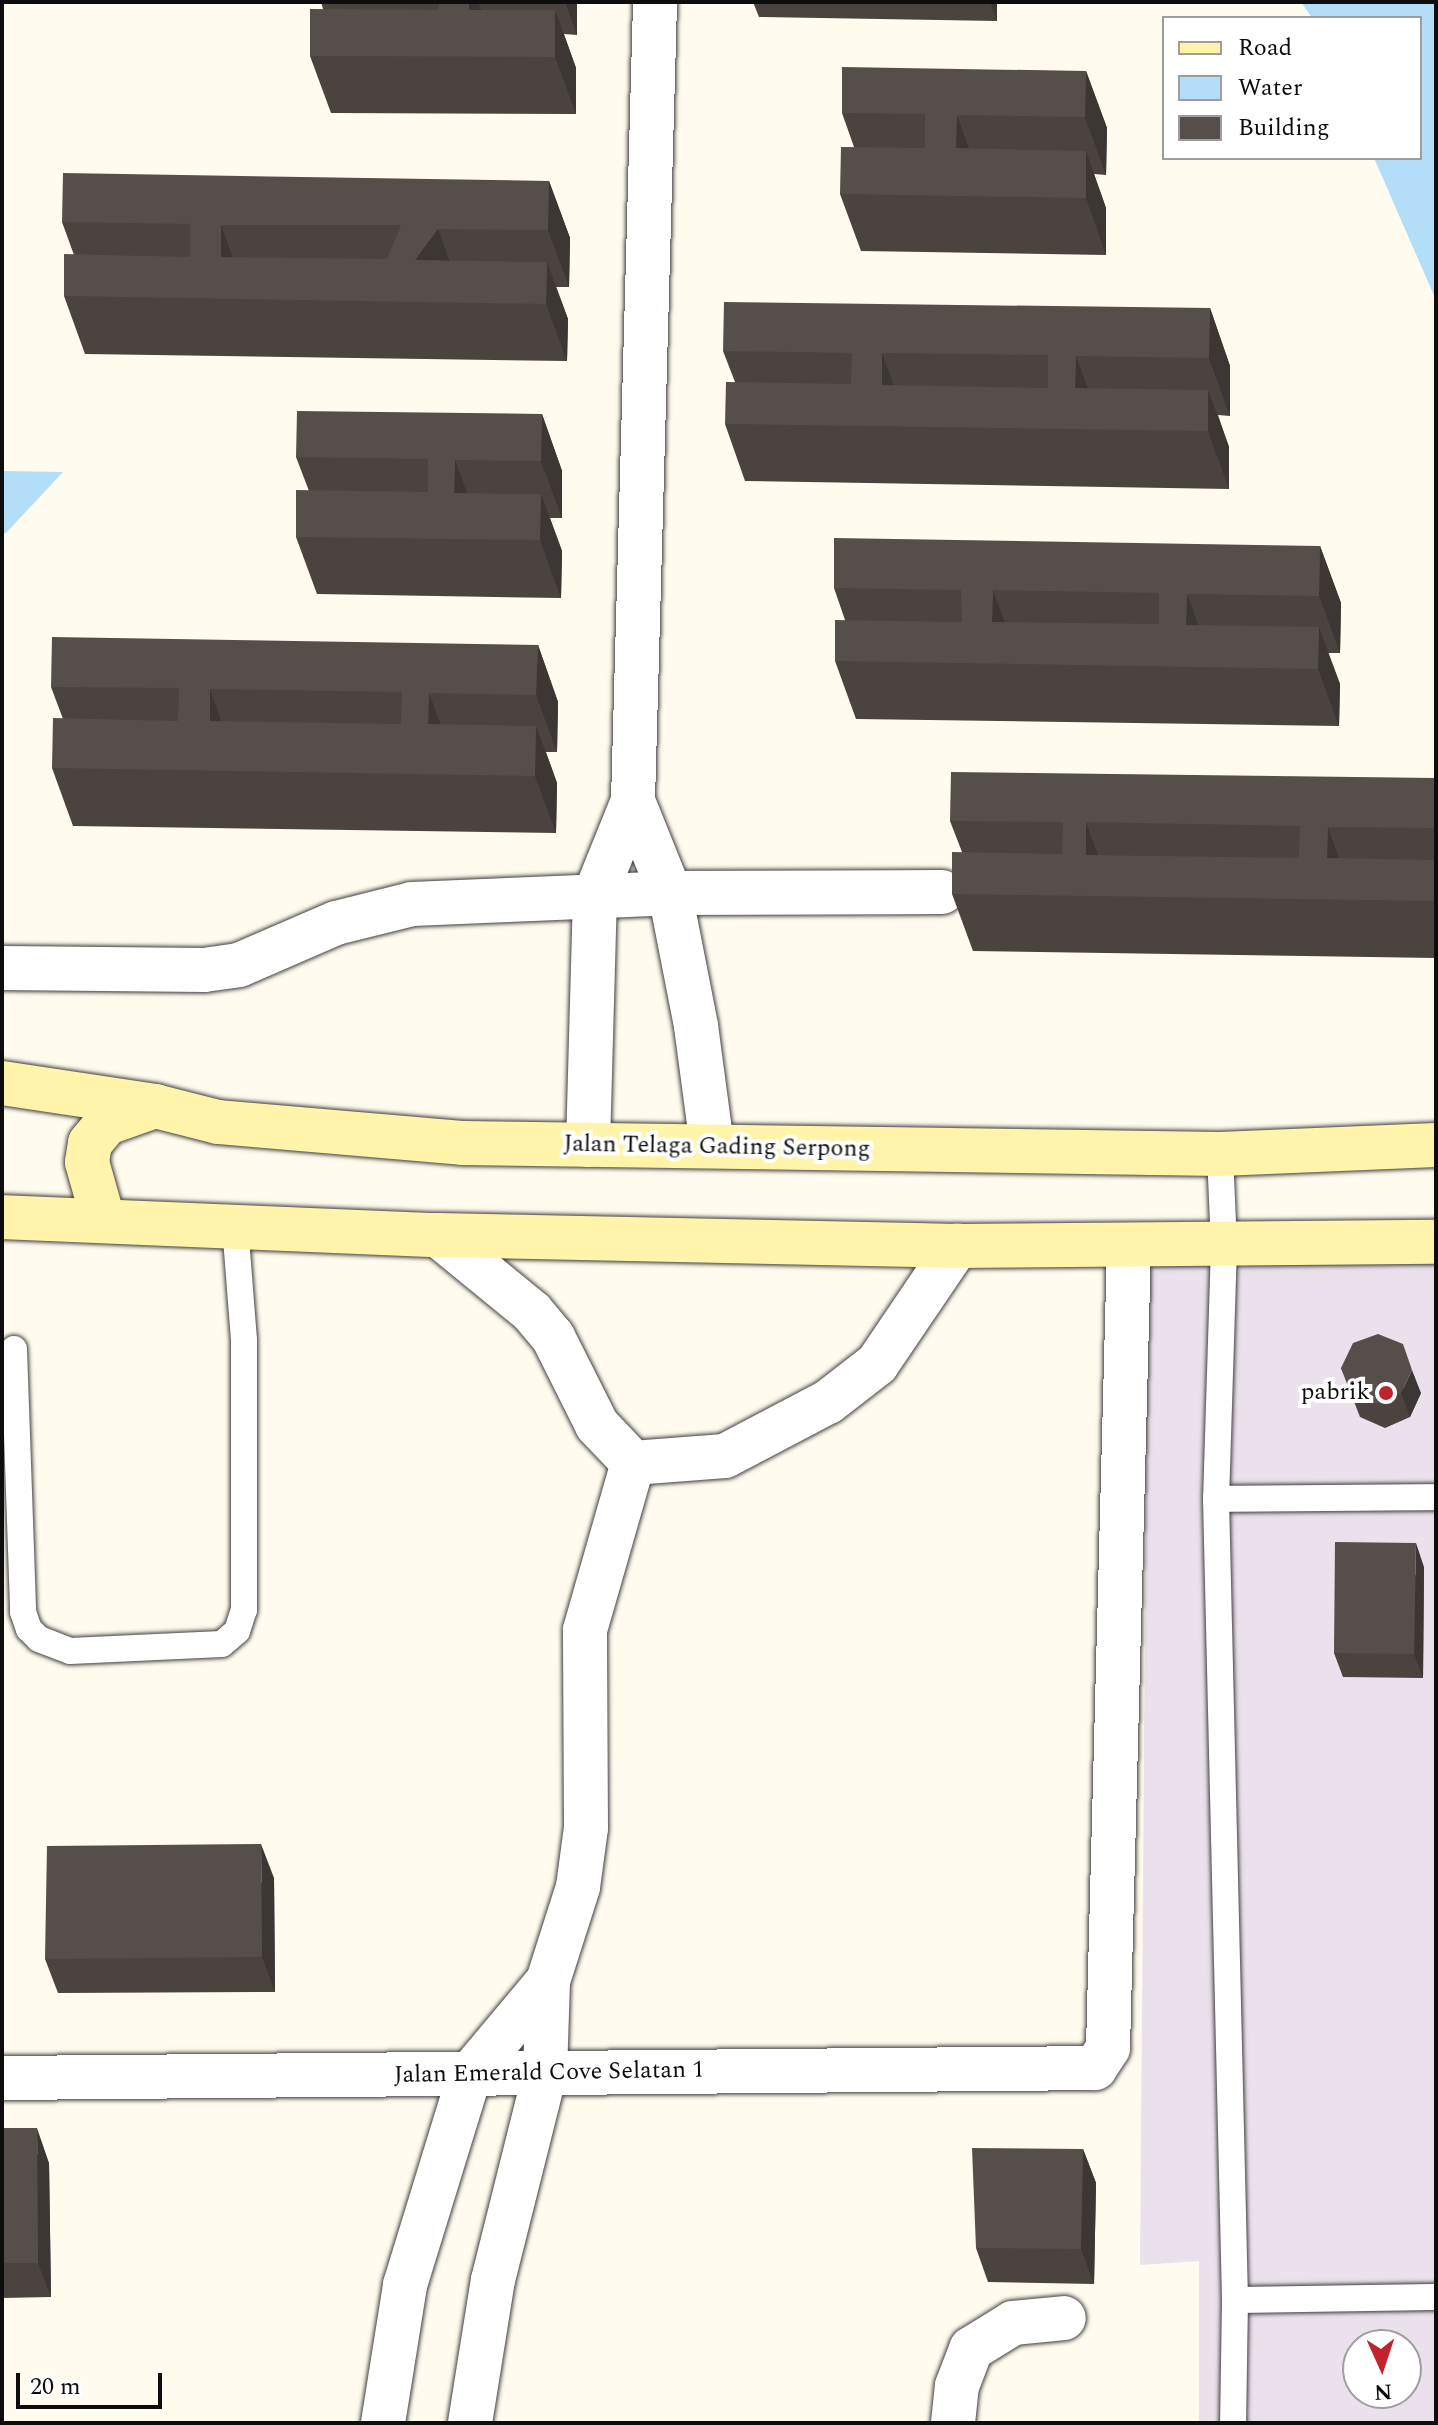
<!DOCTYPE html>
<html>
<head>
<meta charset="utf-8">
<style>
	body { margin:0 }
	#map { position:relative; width:1438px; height:2425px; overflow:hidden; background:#fffbee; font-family:Spectral,serif }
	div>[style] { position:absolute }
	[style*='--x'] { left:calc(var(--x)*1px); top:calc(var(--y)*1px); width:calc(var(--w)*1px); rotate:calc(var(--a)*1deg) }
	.industrial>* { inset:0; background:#ebe1ec }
	.water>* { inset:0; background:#b2def7 }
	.roads { filter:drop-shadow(0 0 2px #404040) drop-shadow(0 0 2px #404040) }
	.service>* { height:26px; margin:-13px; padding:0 13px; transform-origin:13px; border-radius:13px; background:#fff }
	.minor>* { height:44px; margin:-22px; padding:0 22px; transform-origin:22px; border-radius:22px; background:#fff }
	.secondary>* { height:44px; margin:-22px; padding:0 22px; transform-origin:22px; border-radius:22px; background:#fff4a9 }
	.wall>* { inset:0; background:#4a4340 }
	.shaded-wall>* { inset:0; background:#3c3734 }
	.building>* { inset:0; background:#564e4a }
	.dots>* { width:22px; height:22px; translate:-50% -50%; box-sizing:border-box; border:4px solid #fff; border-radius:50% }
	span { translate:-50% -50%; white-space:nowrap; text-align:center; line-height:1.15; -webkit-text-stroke:8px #fff; paint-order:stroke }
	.street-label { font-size:24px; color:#0d0d0d }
	.poi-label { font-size:24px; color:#0d0d0d }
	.right { translate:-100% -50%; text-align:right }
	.frame { position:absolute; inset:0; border:4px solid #0d0d0d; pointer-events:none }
	.legend { position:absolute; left:1162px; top:16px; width:260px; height:144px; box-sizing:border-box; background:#fff; border:2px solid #9e9e9e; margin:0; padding:10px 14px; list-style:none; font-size:24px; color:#0d0d0d }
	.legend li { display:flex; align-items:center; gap:16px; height:40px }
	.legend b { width:40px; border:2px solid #9e9e9e }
	.north { position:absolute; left:1342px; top:2329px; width:80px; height:80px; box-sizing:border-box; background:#fff; border:2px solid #9e9e9e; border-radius:50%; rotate:177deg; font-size:22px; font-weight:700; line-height:32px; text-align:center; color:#0d0d0d }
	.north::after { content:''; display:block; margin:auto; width:28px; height:36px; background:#c0232d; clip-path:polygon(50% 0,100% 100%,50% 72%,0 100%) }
	.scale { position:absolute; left:16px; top:2373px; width:146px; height:36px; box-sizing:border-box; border:4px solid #0d0d0d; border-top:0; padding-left:10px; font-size:24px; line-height:28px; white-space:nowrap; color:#0d0d0d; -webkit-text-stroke:6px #fff; paint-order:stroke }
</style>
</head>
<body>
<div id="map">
	<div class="industrial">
		<i style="clip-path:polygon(evenodd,1148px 1255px,1436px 1256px,1436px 2423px,1199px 2423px,1199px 2261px,1140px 2265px,1148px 1255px,1358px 2345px,1406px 2345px,1406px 2393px,1358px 2393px,1358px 2345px)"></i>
	</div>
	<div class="water">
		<i style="clip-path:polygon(1301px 2px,1436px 2px,1436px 300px,1374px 158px,1420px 158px,1420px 18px,1312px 18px)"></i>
		<i style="clip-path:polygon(2px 471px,63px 472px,6px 533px,2px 533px)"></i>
	</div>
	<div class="roads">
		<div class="service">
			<i style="--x:1220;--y:1154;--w:92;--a:87.5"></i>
			<i style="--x:1224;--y:1246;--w:253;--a:91.8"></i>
			<i style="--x:1216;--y:1499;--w:801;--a:88.64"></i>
			<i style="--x:1235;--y:2300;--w:123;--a:90.9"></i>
			<i style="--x:14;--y:1349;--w:263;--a:88"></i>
			<i style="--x:23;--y:1612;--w:18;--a:71"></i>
			<i style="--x:29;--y:1629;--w:14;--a:45"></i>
			<i style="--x:39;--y:1639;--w:33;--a:21"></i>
			<i style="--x:70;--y:1651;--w:152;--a:-2.6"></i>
			<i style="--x:222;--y:1644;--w:20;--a:-41"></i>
			<i style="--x:237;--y:1631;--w:22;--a:-72"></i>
			<i style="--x:244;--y:1610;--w:270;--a:-90"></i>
			<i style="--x:244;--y:1340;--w:115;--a:-94.5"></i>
			<i style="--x:1216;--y:1499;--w:220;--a:-0.5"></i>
			<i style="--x:1235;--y:2300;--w:201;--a:-0.9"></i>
		</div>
		<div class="minor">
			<i style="--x:633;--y:801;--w:99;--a:68.1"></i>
			<i style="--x:670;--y:893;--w:136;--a:78.9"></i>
			<i style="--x:696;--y:1026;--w:121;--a:82.4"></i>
			<i style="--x:2;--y:968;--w:202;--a:0.6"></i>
			<i style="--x:204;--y:970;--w:35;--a:-8"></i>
			<i style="--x:239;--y:965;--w:106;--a:-23.4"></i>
			<i style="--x:336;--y:923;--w:78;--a:-14"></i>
			<i style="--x:412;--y:904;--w:258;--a:-2.4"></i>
			<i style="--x:670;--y:893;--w:272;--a:-0.2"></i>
			<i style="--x:588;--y:1145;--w:250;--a:-88.4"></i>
			<i style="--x:595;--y:895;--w:101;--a:-68"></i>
			<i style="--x:633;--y:801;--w:799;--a:-88.42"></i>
			<i style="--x:438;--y:1235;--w:122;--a:39.3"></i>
			<i style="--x:532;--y:1312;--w:33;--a:50"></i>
			<i style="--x:553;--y:1337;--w:98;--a:63.4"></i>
			<i style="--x:597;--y:1425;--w:52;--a:46.5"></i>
			<i style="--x:633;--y:1463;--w:92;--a:-4.4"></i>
			<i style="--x:725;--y:1456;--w:116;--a:-27.7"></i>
			<i style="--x:828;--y:1402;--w:62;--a:-37.8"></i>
			<i style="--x:877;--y:1364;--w:143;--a:-55.9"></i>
			<i style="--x:2;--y:2078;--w:1093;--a:-0.52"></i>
			<i style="--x:1095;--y:2068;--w:24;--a:-57"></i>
			<i style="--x:1108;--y:2048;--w:802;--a:-88.5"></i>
			<i style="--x:383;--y:2423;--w:140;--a:-80.9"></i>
			<i style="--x:405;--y:2285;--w:221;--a:-72.9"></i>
			<i style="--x:470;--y:2074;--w:121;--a:-50"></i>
			<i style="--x:470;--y:2423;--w:145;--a:-80.9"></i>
			<i style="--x:493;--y:2280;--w:213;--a:-75.9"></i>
			<i style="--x:545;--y:2073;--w:92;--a:-88.1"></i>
			<i style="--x:548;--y:1981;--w:99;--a:-72.3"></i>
			<i style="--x:578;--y:1887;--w:60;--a:-82.3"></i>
			<i style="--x:586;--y:1828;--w:198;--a:-90.3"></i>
			<i style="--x:585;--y:1630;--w:174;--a:-74"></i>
			<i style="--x:953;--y:2423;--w:37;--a:-84"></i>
			<i style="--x:957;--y:2386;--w:40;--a:-69"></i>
			<i style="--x:971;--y:2349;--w:49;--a:-31.8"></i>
			<i style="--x:1013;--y:2323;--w:51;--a:-5.6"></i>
		</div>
		<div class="secondary">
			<i style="--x:2;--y:1083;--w:155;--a:8.5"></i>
			<i style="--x:155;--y:1106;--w:65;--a:14.3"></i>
			<i style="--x:218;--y:1122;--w:246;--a:4.9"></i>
			<i style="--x:463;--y:1143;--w:757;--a:0.83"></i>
			<i style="--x:1220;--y:1154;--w:216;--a:-2.4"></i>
			<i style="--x:2;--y:1217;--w:436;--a:2.4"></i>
			<i style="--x:438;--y:1235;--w:519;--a:1.21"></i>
			<i style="--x:957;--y:1246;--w:479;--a:-0.5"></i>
			<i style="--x:103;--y:1219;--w:59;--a:-105.7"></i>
			<i style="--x:87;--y:1162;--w:19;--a:-81"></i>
			<i style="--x:90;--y:1143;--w:26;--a:-50"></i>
			<i style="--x:107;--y:1123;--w:51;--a:-19.5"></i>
		</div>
	</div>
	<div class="wall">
		<i style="clip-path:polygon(321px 2px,577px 2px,577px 35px,564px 34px,576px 68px,576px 114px,331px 113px,310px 56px,323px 9px)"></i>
		<i style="clip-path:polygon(753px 2px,997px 2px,997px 21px,759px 17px)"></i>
		<i style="clip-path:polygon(1086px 71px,1107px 128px,1106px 175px,1094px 174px,1106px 208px,1106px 255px,861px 251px,840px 194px,854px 147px,842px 113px)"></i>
		<i style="clip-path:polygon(549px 181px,570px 238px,569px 287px,556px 287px,568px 319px,567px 361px,85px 354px,64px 296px,74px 255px,62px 222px)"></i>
		<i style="clip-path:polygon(1210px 308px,1230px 366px,1230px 416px,1218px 415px,1229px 447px,1229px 489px,745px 481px,725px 424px,735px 382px,723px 351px)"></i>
		<i style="clip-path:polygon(542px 414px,562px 471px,562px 518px,550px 518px,562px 551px,561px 598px,317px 594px,296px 537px,309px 491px,296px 457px)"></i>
		<i style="clip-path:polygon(1320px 546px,1341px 603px,1340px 653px,1328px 653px,1340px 684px,1339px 726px,856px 719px,835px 661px,845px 620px,834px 588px)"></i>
		<i style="clip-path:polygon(538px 645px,558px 702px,557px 752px,546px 752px,557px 783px,556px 833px,73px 826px,52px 768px,63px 719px,51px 687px)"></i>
		<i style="clip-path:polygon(1436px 778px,1436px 958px,973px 951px,952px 894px,962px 852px,950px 821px)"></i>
		<i style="clip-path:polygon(1341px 1368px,1421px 1393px,1410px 1417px,1385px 1428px,1360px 1417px)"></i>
		<i style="clip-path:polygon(1424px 1567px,1423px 1678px,1343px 1677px,1334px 1653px)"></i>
		<i style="clip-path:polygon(274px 1878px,275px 1992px,58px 1993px,45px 1959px)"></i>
		<i style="clip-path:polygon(2px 2128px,49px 2163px,51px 2297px,2px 2298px)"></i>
		<i style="clip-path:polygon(1083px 2149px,1096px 2183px,1094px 2284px,988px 2282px,976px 2248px)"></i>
	</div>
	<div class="shaded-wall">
		<i style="clip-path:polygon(469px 2px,478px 2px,490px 34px,469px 10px)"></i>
		<i style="clip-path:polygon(565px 2px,577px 2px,577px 35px)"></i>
		<i style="clip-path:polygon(990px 2px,997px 2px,997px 21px)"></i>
		<i style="clip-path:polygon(555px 10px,576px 68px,576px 114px,555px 57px)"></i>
		<i style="clip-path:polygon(1086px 71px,1107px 128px,1106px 175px,1085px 117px)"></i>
		<i style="clip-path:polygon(957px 115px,978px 173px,956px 148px)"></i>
		<i style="clip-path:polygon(1086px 151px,1106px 208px,1106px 255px,1086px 198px)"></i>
		<i style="clip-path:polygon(549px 181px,570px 238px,569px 287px,548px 230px)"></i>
		<i style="clip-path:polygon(221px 225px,242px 283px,221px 257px)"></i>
		<i style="clip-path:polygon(438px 229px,459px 287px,415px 260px)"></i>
		<i style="clip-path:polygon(547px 262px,568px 319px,567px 361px,546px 304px)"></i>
		<i style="clip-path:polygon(1210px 308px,1230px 366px,1230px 416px,1209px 358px)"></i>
		<i style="clip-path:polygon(882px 353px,903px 410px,882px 385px)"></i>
		<i style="clip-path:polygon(1076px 356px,1097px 414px,1075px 388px)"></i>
		<i style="clip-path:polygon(1208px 390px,1229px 447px,1229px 489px,1208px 431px)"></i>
		<i style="clip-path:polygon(542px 414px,562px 471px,562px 518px,541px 461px)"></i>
		<i style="clip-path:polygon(455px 460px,476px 517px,454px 493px)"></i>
		<i style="clip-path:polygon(541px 494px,562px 551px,561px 598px,540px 540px)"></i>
		<i style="clip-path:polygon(1320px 546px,1341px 603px,1340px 653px,1319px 596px)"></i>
		<i style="clip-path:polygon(993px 590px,1014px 648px,992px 622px)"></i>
		<i style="clip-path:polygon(1187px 594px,1208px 651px,1186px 625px)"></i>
		<i style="clip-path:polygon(1319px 627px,1340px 684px,1339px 726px,1318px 669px)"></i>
		<i style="clip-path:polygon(538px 645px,558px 702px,557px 752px,536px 695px)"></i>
		<i style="clip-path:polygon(210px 689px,230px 747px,210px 721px)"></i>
		<i style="clip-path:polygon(429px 693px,450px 750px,428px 724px)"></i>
		<i style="clip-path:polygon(536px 726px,557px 783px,556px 833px,535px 776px)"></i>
		<i style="clip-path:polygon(1086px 822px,1107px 880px,1086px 855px)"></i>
		<i style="clip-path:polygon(1328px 827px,1348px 884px,1327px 858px)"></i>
		<i style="clip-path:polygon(1412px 1370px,1421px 1393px,1410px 1417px,1401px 1393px)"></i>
		<i style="clip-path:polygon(1416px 1543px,1424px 1567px,1423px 1678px,1414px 1654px)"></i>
		<i style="clip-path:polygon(261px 1844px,274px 1878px,275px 1992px,262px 1957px)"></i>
		<i style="clip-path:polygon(37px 2128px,49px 2163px,51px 2297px,38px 2263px)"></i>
		<i style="clip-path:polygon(1083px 2149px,1096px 2183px,1094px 2284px,1081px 2249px)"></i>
	</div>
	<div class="building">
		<i style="clip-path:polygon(439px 2px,469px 2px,469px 10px,555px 10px,555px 57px,310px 56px,310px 9px,438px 10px)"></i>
		<i style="clip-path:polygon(842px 67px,1086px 71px,1085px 117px,957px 115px,956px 148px,1086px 151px,1086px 198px,840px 194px,841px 147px,925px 148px,925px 114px,842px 113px)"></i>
		<i style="clip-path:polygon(evenodd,63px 173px,549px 181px,548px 230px,438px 229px,415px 260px,547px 262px,546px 304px,64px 296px,64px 254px,190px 257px,190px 224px,62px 222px,63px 173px,221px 225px,401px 225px,387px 259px,221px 257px,221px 225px)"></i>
		<i style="clip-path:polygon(evenodd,724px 302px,1210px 308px,1209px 358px,1076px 356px,1075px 388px,1208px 390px,1208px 431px,725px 424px,726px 382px,851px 384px,852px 353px,723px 351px,724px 302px,882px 353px,1048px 355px,1048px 388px,882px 385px,882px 353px)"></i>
		<i style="clip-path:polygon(297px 411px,542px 414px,541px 461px,455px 460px,454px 493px,541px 494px,540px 540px,296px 537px,296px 490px,428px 492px,428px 459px,296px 457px)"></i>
		<i style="clip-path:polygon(evenodd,834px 538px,1320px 546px,1319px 596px,1187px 594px,1186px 625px,1319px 627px,1318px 669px,835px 661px,835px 620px,962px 622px,961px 590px,834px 588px,834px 538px,993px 590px,1159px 593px,1159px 624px,992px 622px,993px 590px)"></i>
		<i style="clip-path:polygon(evenodd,52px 637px,538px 645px,536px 695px,429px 693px,428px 724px,536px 726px,535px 776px,52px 768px,53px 718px,178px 721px,179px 688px,51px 687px,52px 637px,210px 689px,402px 692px,401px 724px,210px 721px,210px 689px)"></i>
		<i style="clip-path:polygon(evenodd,951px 772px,1436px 778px,1436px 828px,1328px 827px,1327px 858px,1435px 860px,1435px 901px,952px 894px,952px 852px,1062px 854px,1063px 822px,950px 821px,951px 772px,1086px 822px,1300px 826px,1299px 858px,1086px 855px,1086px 822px)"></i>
		<i style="clip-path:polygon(1378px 1334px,1403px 1344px,1412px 1370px,1401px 1393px,1376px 1404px,1352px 1393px,1341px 1368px,1353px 1343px)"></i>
		<i style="clip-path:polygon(1335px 1542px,1416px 1543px,1414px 1654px,1334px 1653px)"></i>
		<i style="clip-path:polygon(261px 1844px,262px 1957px,45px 1959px,47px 1846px)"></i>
		<i style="clip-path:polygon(2px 2128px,37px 2128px,38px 2263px,2px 2263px)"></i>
		<i style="clip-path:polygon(972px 2148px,1083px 2149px,1081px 2249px,976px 2248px)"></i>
	</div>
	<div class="dots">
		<i style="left:1386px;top:1393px;background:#c0232d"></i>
	</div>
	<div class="street-label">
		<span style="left:717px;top:1147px;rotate:1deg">Jalan Telaga Gading Serpong</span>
		<span style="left:549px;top:2073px;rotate:-1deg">Jalan Emerald Cove Selatan 1</span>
	</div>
	<div class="poi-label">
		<span class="right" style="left:1370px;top:1393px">pabrik</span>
	</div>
	<div class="frame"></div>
	<ul class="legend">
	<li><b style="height:10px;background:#fff4a9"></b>Road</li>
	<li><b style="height:22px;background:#b2def7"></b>Water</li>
	<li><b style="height:22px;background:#564e4a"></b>Building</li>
	</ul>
	<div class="north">N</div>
	<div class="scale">20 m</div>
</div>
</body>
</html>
